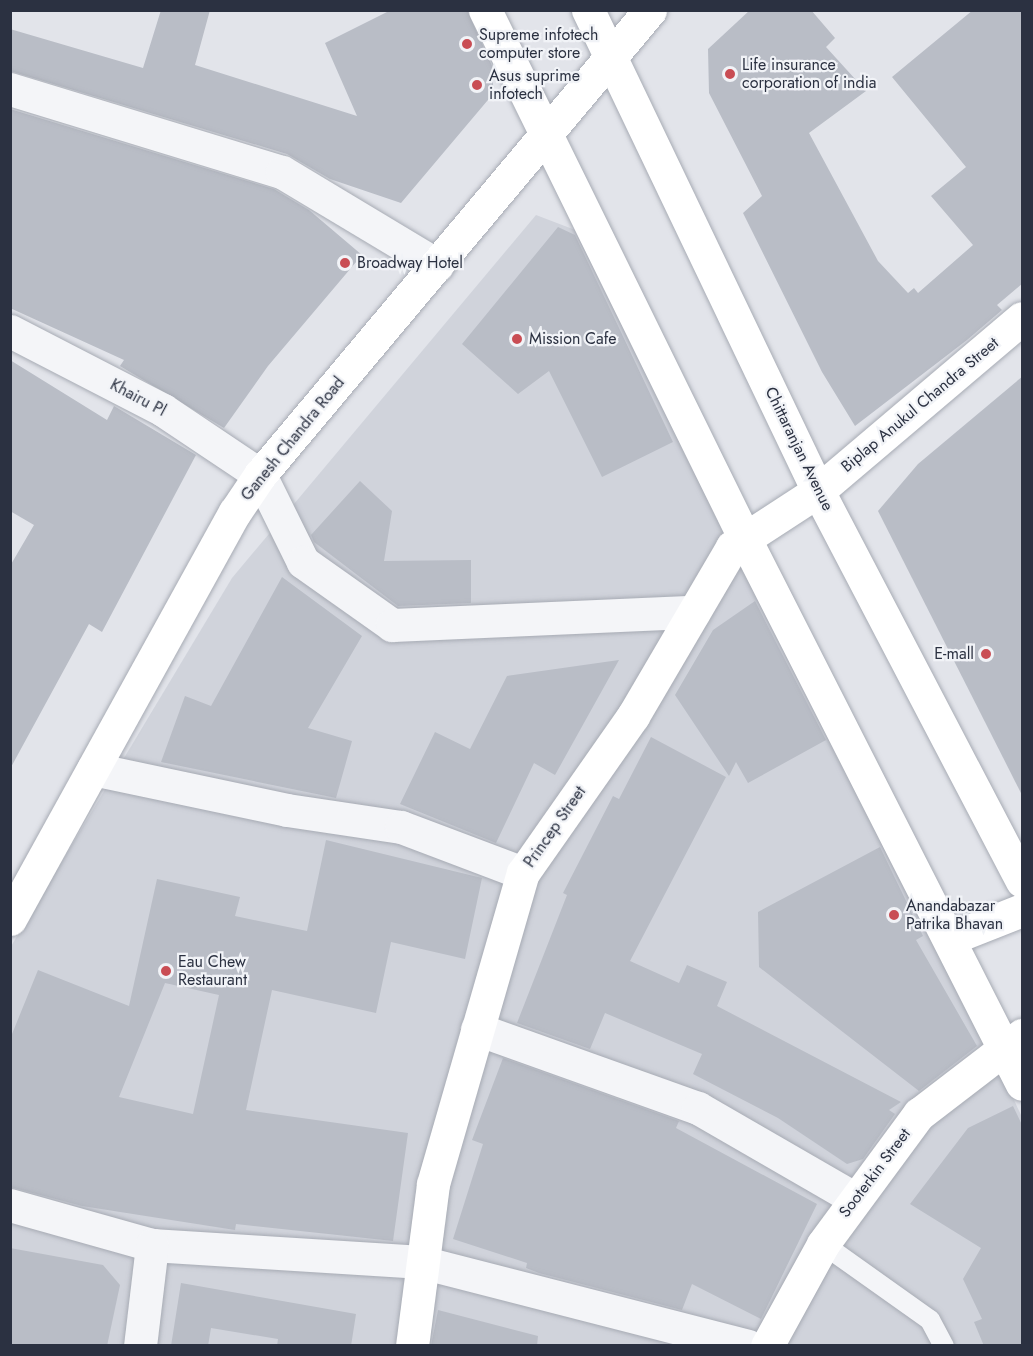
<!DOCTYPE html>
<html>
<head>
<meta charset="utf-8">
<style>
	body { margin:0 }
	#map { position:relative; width:1033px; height:1356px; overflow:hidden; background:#e2e4ea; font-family:Jost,sans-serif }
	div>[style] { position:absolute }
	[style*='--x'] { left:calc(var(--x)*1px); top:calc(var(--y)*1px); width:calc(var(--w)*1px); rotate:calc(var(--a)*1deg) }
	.built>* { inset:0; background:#d0d3db }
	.building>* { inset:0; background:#b9bdc6 }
	.roads { filter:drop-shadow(0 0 2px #a7abb4) drop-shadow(0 0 2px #a7abb4) }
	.lane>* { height:20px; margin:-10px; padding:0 10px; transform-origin:10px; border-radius:10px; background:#f4f5f8 }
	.street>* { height:33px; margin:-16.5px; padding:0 16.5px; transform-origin:16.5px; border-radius:16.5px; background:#f4f5f8 }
	.secondary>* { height:33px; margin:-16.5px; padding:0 16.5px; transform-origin:16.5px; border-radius:16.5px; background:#fff }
	.primary>* { height:33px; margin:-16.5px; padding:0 16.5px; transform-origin:16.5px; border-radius:16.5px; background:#fff }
	.dots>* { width:16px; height:16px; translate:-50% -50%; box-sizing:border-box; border:3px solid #f1f3f7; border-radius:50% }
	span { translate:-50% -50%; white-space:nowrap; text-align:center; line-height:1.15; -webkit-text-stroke:4.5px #f1f3f7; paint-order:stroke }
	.poi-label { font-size:16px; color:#2b3141 }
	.left { translate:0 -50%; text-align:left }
	.right { translate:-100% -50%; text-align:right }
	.street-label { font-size:16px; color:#2b3141 }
	.frame { position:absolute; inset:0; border:12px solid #2b3141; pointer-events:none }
</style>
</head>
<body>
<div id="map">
	<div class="built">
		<i style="clip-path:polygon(536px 215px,583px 233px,898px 857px,1022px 1117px,1022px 1345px,11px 1345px,10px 948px,232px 578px)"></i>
	</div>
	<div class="building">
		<i style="clip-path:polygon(161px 10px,210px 10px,195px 65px,357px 116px,325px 43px,391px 10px,467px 10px,493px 68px,493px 94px,401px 203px,330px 179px,287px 154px,10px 71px,10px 29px,143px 68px)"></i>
		<i style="clip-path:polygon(750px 10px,811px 10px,835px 38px,826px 47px,866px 91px,809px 133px,878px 261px,908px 293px,914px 288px,918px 293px,973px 245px,931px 196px,966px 167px,892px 77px,973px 10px,1023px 10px,1023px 283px,997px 305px,1002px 310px,967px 340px,855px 426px,822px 372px,743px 213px,762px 196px,709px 93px,708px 49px)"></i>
		<i style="clip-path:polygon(10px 109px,274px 189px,309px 210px,362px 255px,268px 366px,224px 428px,120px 366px,124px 360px,10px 308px)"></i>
		<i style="clip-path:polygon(558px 227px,575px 235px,673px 442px,602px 477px,549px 371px,518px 394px,462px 344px)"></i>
		<i style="clip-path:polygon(10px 360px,107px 420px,114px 406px,196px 455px,102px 632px,89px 624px,10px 769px,10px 566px,34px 525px,10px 511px)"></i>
		<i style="clip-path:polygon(1023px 376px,1023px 797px,878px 511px,918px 464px)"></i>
		<i style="clip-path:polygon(360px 481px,392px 511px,384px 561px,471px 560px,471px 603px,398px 606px,314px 542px,311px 535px)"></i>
		<i style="clip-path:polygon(282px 577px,362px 636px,308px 728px,352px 741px,336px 798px,161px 762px,185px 696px,211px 706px)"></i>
		<i style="clip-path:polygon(755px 601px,826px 740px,748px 783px,736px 762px,729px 776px,675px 695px,713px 630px)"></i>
		<i style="clip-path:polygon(619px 660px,555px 775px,534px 763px,496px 843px,400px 804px,435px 732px,470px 749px,507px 676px)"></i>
		<i style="clip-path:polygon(651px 737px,726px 777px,630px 961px,679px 983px,687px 965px,727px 982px,717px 1006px,901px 1102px,889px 1110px,895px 1114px,863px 1159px,847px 1164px,778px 1118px,693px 1074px,702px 1054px,605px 1013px,590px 1049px,517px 1023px,567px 895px,563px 893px,613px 796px,619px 799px)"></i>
		<i style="clip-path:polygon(evenodd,326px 840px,482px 878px,465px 959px,391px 942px,376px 1013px,272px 990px,246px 1110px,408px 1133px,393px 1241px,236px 1224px,235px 1230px,82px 1206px,10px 1187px,10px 1039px,38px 970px,129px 1006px,157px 879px,240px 897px,235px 916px,307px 931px,326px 840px,165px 983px,219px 995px,193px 1114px,119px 1097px,165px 983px)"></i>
		<i style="clip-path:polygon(880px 847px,923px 936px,916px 940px,977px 1046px,919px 1091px,759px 967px,758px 912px)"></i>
		<i style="clip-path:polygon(503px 1058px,679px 1121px,676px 1128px,817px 1204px,761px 1319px,692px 1284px,682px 1310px,539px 1273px,526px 1268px,527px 1263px,453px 1239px,483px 1144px,472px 1140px)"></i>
		<i style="clip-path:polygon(1013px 1106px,1023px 1127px,1023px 1346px,984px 1346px,974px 1322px,982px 1319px,963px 1279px,981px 1248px,910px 1204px,968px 1128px)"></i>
		<i style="clip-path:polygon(10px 1248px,103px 1265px,120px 1285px,107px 1346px,10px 1346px)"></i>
		<i style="clip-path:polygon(181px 1283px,356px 1314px,351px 1346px,277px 1346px,278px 1339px,211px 1328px,208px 1346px,171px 1346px)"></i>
		<i style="clip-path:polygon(438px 1310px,538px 1336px,537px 1346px,431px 1346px)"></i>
	</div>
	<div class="roads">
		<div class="lane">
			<i style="--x:823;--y:1244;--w:131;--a:35.4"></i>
			<i style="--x:930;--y:1320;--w:30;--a:62"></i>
		</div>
		<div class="street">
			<i style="--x:10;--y:89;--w:284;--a:17"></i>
			<i style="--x:282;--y:172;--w:181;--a:31"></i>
			<i style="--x:10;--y:331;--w:172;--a:27.3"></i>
			<i style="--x:163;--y:410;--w:117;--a:33.8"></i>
			<i style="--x:260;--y:475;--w:97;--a:63.7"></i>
			<i style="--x:303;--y:562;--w:109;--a:35.3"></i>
			<i style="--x:392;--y:625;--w:302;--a:-2.5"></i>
			<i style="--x:93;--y:769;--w:198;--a:11.9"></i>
			<i style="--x:287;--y:810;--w:115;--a:8.5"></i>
			<i style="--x:401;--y:827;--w:130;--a:20.7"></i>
			<i style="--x:477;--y:1029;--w:235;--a:19.7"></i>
			<i style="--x:698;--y:1108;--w:180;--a:30"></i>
			<i style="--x:10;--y:1205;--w:148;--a:15.7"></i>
			<i style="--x:152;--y:1245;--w:270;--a:3.6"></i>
			<i style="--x:421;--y:1262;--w:337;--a:14.4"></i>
			<i style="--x:140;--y:1346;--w:102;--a:-83.2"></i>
		</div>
		<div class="secondary">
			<i style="--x:10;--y:919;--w:465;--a:-61.1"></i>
			<i style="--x:235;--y:512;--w:45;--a:-56"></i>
			<i style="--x:260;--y:475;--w:607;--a:-50.01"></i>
			<i style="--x:951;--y:938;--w:76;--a:-21.5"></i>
			<i style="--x:412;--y:1346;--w:163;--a:-82.6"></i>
			<i style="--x:433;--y:1184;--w:324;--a:-73.9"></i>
			<i style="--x:523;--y:873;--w:192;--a:-55"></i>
			<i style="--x:633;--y:716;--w:196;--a:-59.6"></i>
			<i style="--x:732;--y:547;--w:103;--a:-33.1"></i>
			<i style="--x:818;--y:491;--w:267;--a:-40.3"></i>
			<i style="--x:767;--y:1346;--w:116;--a:-61.2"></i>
			<i style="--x:823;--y:1244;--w:162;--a:-53.6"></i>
			<i style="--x:919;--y:1114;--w:130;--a:-37.5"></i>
		</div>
		<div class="primary">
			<i style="--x:485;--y:10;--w:589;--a:63.83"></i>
			<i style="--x:745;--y:539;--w:611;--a:63.06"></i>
			<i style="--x:588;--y:10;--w:533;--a:64.44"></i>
			<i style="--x:818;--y:491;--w:440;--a:62.4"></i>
		</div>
	</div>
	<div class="dots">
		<i style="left:467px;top:44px;background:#c94d54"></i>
		<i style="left:730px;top:74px;background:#c94d54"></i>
		<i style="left:477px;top:85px;background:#c94d54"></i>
		<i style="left:345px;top:263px;background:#c94d54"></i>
		<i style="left:517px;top:339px;background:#c94d54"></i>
		<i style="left:986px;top:654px;background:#c94d54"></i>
		<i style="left:894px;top:915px;background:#c94d54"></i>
		<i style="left:166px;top:971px;background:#c94d54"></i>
	</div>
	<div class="poi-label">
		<span class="left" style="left:479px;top:44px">Supreme infotech<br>computer store</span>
		<span class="left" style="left:742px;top:74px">Life insurance<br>corporation of india</span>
		<span class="left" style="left:489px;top:85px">Asus suprime<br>infotech</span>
		<span class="left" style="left:357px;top:263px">Broadway Hotel</span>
		<span class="left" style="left:529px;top:339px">Mission Cafe</span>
		<span class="right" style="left:974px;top:654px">E-mall</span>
		<span class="left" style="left:906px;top:915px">Anandabazar<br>Patrika Bhavan</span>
		<span class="left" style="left:178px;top:971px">Eau Chew<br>Restaurant</span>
	</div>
	<div class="street-label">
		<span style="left:138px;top:398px;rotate:28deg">Khairu Pl</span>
		<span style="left:920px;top:405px;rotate:-40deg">Biplap Anukul Chandra Street</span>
		<span style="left:293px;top:439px;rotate:-51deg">Ganesh Chandra Road</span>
		<span style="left:799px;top:449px;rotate:64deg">Chittaranjan Avenue</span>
		<span style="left:555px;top:827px;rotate:-55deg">Princep Street</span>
		<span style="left:875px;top:1173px;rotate:-53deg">Sooterkin Street</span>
	</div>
	<div class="frame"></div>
</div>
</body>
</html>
